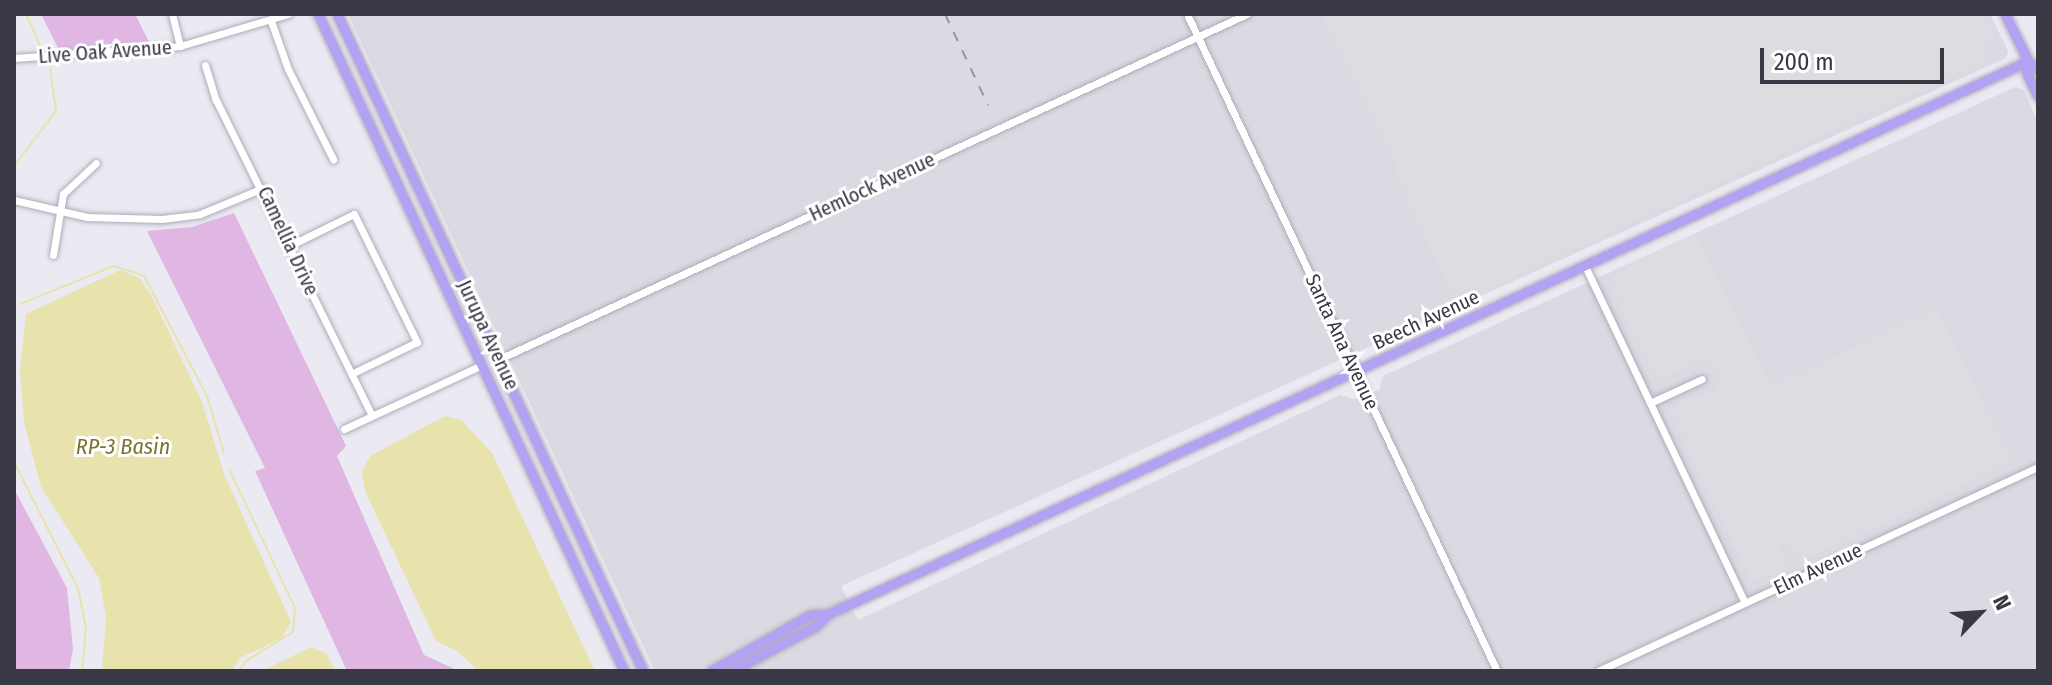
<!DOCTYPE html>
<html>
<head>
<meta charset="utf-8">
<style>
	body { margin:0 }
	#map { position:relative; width:2052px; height:685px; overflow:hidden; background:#ebe9f2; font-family:"Fira Sans Condensed",sans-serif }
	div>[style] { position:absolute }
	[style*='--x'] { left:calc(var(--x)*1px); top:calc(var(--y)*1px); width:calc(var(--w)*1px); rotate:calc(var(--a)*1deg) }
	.industrial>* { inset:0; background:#dadae2 }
	.green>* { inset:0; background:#e0b6e2 }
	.parking>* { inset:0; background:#dddde1 }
	.water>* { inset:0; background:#e8e3ac }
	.stream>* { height:2px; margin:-1px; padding:0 1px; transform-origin:1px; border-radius:1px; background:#e8e3ac }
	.roads { filter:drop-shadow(0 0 2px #afacbd) drop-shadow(0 0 2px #afacbd) }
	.minor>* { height:7px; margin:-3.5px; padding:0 3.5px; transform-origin:3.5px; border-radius:3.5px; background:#fff }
	.major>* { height:9px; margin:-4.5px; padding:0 4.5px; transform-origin:4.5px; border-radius:4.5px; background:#b3a1f3 }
	.rail>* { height:2px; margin-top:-1px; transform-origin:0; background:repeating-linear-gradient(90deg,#969696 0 10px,transparent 0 20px) }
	span { translate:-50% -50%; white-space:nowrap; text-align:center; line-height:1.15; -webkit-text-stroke:6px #fff; paint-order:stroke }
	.street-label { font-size:20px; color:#393845 }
	.water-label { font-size:22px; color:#797330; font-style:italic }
	.frame { position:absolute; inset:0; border:16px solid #393845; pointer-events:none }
	.north { position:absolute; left:1940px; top:573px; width:80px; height:80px; -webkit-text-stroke:6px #fff; paint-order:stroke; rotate:65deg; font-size:22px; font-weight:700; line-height:32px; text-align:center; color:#393845 }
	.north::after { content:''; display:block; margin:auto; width:28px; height:36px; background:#393845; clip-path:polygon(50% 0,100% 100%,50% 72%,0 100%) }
	.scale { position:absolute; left:1760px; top:48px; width:184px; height:36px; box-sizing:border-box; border:4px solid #393845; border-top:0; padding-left:10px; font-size:24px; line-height:28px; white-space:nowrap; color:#393845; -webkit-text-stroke:6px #fff; paint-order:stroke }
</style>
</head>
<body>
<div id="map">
	<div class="industrial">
		<i style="clip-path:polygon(348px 14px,1990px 14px,2008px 51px,2006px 58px,841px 586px,858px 620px,1340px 395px,1354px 399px,1379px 390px,1383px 376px,2015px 87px,2024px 90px,2038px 123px,2038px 671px,655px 671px)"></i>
	</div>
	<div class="green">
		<i style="clip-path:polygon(41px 14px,135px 14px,150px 44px,59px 50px)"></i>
		<i style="clip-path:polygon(234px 213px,346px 446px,337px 456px,424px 655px,459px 671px,347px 671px,255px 471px,265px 468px,147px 231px,192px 227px)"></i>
		<i style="clip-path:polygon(14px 489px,67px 588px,73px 649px,69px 671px,14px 671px)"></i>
	</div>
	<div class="parking">
		<i style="clip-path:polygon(1322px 14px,1984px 14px,1994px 35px,1980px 43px,1987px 59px,1456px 303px,1394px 169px,1399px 166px)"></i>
		<i style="clip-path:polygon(1696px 235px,1771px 386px,1937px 309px,2011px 462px,1802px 561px,1786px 539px,1778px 544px,1786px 569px,1752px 581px,1671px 412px,1687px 400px,1713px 393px,1721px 379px,1718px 368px,1707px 358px,1694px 358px,1681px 370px,1657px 379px,1609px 280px,1635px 260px)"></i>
	</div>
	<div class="water">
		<i style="clip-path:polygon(120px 270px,139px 278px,151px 295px,202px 402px,224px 474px,291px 622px,282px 638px,240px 658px,232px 671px,102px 671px,106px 617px,99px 578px,41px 487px,24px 422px,20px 370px,26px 314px)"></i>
		<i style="clip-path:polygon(445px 416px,461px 420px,492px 453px,595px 671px,479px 671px,457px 651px,436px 641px,365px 491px,362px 472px,370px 456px)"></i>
		<i style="clip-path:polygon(311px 647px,327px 654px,335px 671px,262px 671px)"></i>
	</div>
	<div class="stream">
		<i style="--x:26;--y:14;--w:37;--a:66"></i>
		<i style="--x:14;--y:166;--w:69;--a:-52.6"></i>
		<i style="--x:56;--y:111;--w:43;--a:-97.9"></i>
		<i style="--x:20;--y:304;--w:101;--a:-22"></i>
		<i style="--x:114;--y:266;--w:32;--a:18"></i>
		<i style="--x:144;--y:276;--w:136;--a:62.3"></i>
		<i style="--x:207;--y:396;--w:59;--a:73.4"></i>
		<i style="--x:14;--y:462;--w:141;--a:63.1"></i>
		<i style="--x:78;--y:588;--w:41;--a:78.7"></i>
		<i style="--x:86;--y:628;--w:43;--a:95.3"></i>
		<i style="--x:230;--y:471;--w:152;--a:64.6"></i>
		<i style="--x:295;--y:608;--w:24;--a:95"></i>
		<i style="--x:293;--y:632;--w:55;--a:148.3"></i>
		<i style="--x:246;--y:661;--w:12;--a:125"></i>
	</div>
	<div class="roads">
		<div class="minor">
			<i style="--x:172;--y:14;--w:33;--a:76"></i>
			<i style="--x:1187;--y:14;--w:726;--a:64.74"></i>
			<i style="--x:271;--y:21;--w:51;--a:70.5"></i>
			<i style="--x:288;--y:69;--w:101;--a:63.4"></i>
			<i style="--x:14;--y:58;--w:166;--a:-4.1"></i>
			<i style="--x:180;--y:46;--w:113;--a:-16.5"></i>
			<i style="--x:205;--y:65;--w:37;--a:73"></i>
			<i style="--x:216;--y:100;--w:352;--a:63.7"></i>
			<i style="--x:14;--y:200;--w:75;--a:13.1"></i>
			<i style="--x:87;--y:217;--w:75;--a:1.5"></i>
			<i style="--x:162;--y:219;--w:38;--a:-7"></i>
			<i style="--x:200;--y:214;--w:68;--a:-22.4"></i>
			<i style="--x:289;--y:246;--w:72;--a:-26.2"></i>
			<i style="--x:354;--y:214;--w:143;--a:63.8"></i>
			<i style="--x:417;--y:342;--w:73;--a:154.1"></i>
			<i style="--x:53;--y:255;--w:62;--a:-80.7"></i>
			<i style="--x:63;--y:194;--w:45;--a:-43.2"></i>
			<i style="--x:1585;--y:266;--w:373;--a:64.6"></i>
			<i style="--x:497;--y:360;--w:826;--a:-24.77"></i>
			<i style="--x:1650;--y:403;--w:57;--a:-24.8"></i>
			<i style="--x:344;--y:429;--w:152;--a:-24.9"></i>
			<i style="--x:1598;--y:671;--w:485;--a:-24.9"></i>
		</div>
		<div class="major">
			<i style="--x:318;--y:14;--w:725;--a:65.03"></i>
			<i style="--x:337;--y:14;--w:725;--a:65.03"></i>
			<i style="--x:2005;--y:14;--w:52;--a:63.9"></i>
			<i style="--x:2028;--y:61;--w:13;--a:39"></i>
			<i style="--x:2028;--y:61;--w:13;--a:94"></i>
			<i style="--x:2027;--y:74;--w:25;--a:64"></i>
			<i style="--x:711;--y:671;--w:114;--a:-29.5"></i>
			<i style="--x:810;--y:615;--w:18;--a:-3"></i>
			<i style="--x:828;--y:614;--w:1321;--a:-24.74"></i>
			<i style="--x:732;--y:671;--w:95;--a:-28.2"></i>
			<i style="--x:816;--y:626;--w:17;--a:-45"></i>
		</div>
	</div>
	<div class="rail">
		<i style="--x:945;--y:14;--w:101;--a:64.7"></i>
	</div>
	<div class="street-label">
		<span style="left:105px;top:52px;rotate:-4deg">Live Oak Avenue</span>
		<span style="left:872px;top:187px;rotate:-25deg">Hemlock Avenue</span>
		<span style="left:288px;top:241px;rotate:65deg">Camellia Drive</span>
		<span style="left:1426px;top:320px;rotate:-25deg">Beech Avenue</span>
		<span style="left:488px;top:335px;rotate:65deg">Jurupa Avenue</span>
		<span style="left:1342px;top:342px;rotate:65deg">Santa Ana Avenue</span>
		<span style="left:1818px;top:569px;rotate:-25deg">Elm Avenue</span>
	</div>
	<div class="water-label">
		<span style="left:123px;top:447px">RP-3 Basin</span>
	</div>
	<div class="frame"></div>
	<div class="north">N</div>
	<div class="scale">200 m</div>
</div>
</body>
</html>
